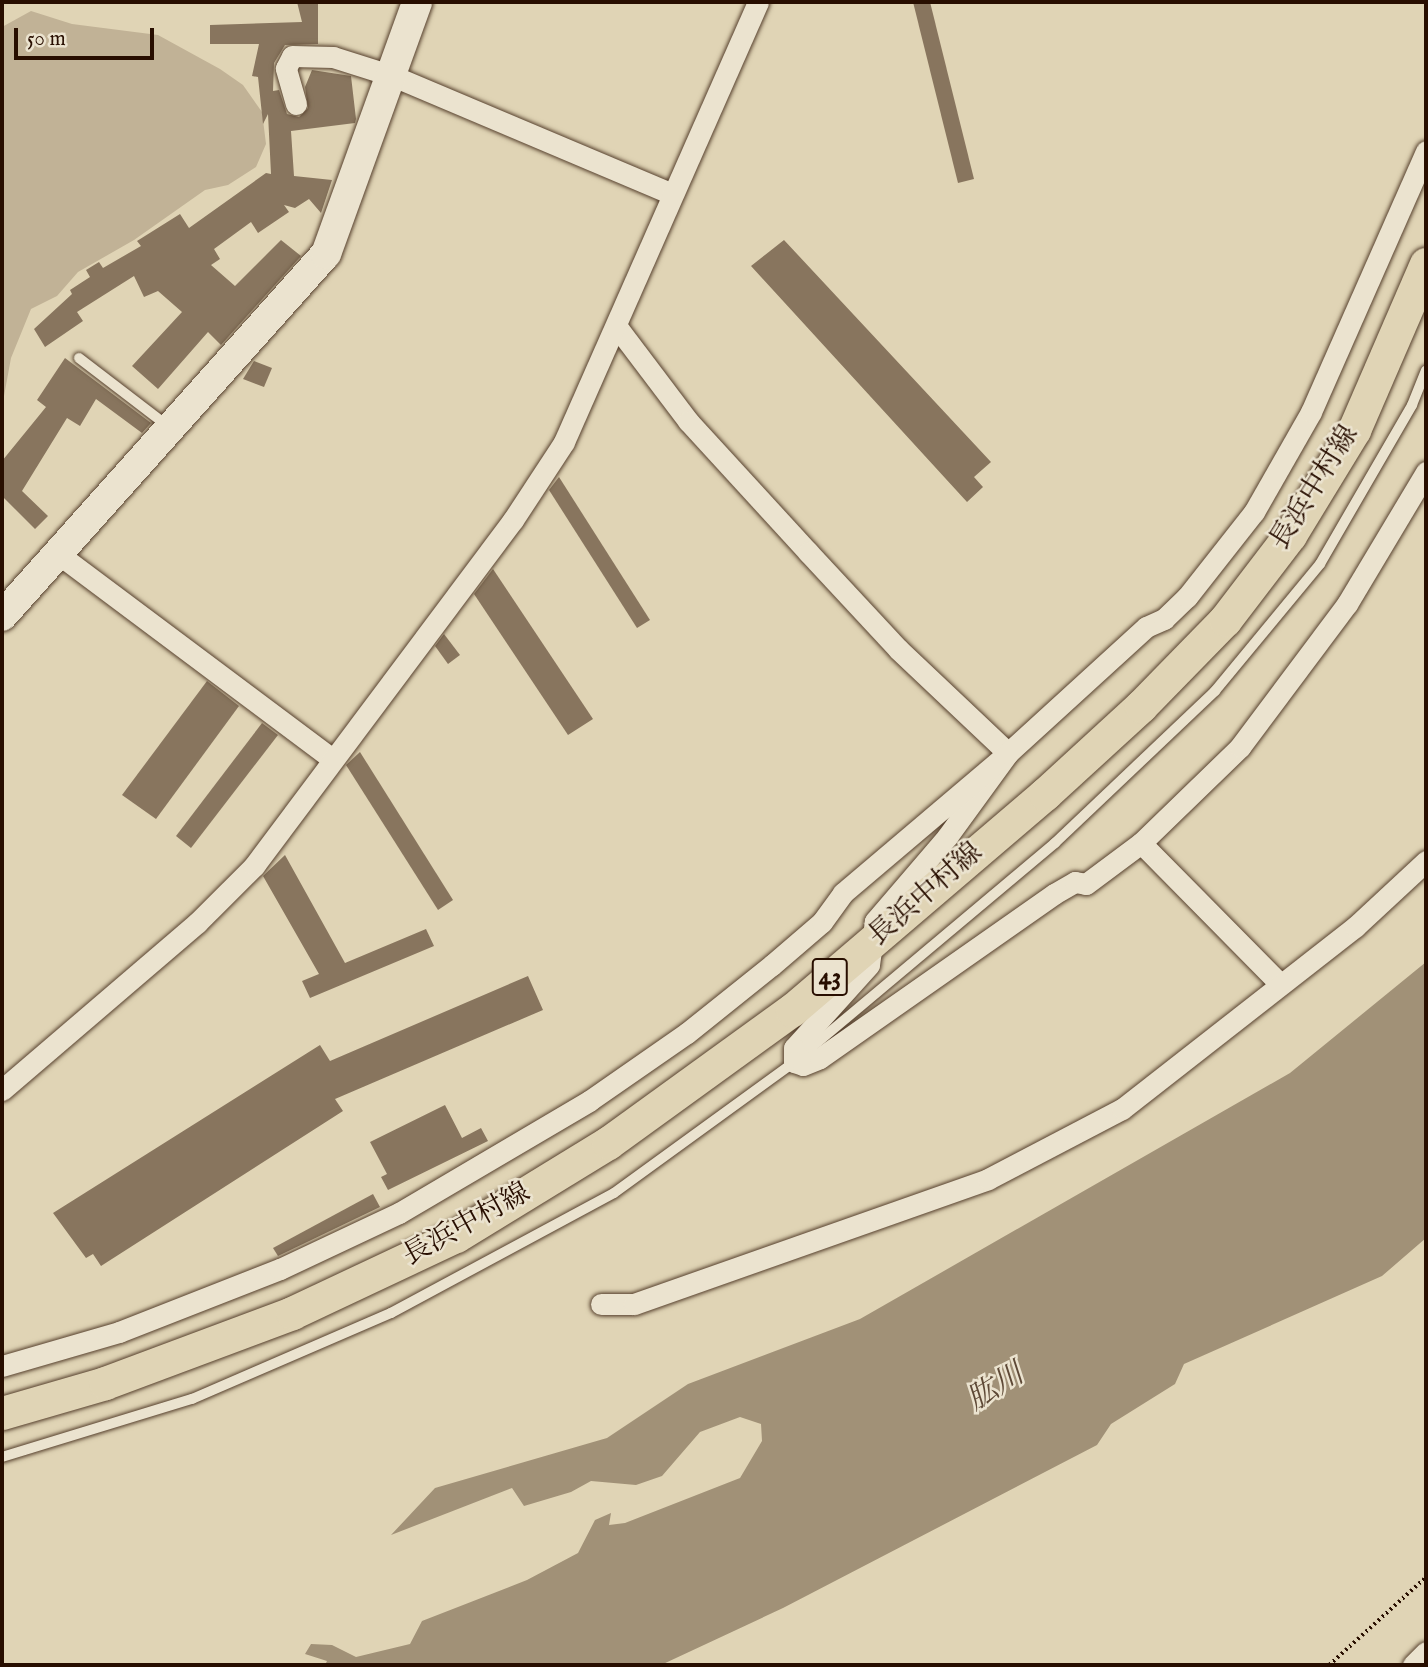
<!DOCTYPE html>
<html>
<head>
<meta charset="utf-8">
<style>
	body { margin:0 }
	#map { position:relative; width:1428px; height:1667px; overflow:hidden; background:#e0d4b5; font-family:"IM FELL English","Noto Serif JP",serif }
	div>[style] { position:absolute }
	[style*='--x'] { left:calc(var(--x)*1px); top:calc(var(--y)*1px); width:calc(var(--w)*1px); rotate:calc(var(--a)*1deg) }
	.green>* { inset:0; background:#c1b296 }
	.water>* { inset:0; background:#a19177 }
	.building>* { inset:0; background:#88755e }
	.path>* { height:3.5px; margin-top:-1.75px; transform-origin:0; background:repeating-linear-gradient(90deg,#280e00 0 2px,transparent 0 5.5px) }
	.roads { filter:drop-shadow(0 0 2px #56402d) drop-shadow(0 0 2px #56402d) }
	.lane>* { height:10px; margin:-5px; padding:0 5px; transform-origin:5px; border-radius:5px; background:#ebe3cf }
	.street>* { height:21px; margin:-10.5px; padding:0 10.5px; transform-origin:10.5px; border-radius:10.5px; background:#ebe3cf }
	.secondary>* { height:30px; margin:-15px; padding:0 15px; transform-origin:15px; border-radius:15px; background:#ebe3cf }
	.primary>* { height:33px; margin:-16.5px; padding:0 16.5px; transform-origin:16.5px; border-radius:16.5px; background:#e0d4b5 }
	span { translate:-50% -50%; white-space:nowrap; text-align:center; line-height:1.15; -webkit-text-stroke:5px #ebe3cf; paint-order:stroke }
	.shield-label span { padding:2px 5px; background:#ebe3cf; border:2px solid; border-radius:5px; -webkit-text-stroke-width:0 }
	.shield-label { font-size:26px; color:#280e00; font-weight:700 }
	.street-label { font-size:28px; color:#280e00 }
	.water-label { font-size:30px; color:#5e4936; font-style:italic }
	.frame { position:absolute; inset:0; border:4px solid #280e00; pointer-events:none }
	.scale { position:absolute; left:14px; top:28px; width:140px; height:32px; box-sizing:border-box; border:4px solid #280e00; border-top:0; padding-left:9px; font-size:21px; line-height:24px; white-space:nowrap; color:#280e00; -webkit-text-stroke:5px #ebe3cf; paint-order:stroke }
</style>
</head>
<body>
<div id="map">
	<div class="green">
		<i style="clip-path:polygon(31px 11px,72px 24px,158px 35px,220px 69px,243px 85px,262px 112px,266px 144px,256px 167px,228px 185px,205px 190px,134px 240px,78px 272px,57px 296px,31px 309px,11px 358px,2px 407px,2px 27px)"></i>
	</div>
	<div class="water">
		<i style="clip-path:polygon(1426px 962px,1426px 1238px,1382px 1276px,1184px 1364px,1175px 1384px,1111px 1424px,1097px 1445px,783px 1608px,661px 1665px,325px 1665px,327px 1661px,305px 1654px,311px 1644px,332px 1645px,356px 1657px,410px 1644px,422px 1621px,527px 1580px,578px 1553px,595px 1520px,611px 1513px,609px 1525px,625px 1523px,740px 1478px,762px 1441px,761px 1424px,740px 1417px,700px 1432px,662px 1476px,636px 1485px,591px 1481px,571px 1492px,524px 1506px,512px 1488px,391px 1535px,435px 1488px,607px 1438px,688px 1384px,860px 1319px,1290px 1073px)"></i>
	</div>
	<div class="building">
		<i style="clip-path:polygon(297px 2px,318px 2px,318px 44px,285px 45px,274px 63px,273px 91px,279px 90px,287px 114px,299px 117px,308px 108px,305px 87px,312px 70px,351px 76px,356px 119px,355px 123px,291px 131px,294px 176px,332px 180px,321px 213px,309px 199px,295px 208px,284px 205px,289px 212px,258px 233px,251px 222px,214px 249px,220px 259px,211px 265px,235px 286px,281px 240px,301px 256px,221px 345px,208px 332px,158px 389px,132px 366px,182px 312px,158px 291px,144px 297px,134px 276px,77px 312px,83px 321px,45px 347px,34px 329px,72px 294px,70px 290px,90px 277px,86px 270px,99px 262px,103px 268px,141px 246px,137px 241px,180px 214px,189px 228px,266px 173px,271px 174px,268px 114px,263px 124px,258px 77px,252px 76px,259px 44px,210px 44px,210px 25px,302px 22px)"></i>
		<i style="clip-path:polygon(913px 2px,930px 2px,974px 179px,958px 183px)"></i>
		<i style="clip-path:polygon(784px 240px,991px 462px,974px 477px,983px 487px,967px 502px,751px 266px)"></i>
		<i style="clip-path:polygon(65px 358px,151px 423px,142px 433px,96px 399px,80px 426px,67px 418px,22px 491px,48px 516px,35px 529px,2px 496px,2px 461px,46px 407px,37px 400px)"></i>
		<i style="clip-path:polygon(254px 361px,272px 368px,264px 387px,243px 379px)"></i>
		<i style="clip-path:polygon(559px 477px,650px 620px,637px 628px,549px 490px)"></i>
		<i style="clip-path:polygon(493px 569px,593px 719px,568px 735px,474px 594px)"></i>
		<i style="clip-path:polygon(444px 634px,460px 655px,448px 664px,435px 646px)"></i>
		<i style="clip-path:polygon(207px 681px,239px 706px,156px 819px,122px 795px)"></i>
		<i style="clip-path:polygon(262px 723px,278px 735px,191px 848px,176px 836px)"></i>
		<i style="clip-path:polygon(360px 752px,453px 900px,438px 910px,346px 765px)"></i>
		<i style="clip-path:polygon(285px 855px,345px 963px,426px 929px,434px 946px,310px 998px,302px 981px,319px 974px,263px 876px)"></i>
		<i style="clip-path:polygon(528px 976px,543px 1010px,335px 1099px,343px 1111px,101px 1266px,93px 1254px,86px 1258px,53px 1213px,320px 1045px,330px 1061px)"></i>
		<i style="clip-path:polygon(445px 1105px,462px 1138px,481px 1128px,488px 1141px,388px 1190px,381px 1177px,387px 1174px,370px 1142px)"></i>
		<i style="clip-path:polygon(373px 1194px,380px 1207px,278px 1256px,273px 1248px)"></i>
	</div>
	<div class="path">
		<i style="--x:1329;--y:1665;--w:131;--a:-42.2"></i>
	</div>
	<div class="roads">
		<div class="lane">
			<i style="--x:79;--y:358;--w:113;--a:37.5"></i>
			<i style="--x:2;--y:1457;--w:199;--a:-17"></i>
			<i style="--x:192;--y:1399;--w:217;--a:-23.4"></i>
			<i style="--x:391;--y:1313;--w:253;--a:-28.3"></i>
			<i style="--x:614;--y:1193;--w:223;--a:-36"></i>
			<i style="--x:794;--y:1062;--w:341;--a:-40"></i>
			<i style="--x:1055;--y:843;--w:221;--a:-43.5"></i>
			<i style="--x:1215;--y:691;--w:165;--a:-50.4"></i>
			<i style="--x:1320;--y:564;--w:184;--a:-59.9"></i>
			<i style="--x:1412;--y:405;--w:37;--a:-68"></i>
		</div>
		<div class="street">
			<i style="--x:296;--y:104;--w:37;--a:-106"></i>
			<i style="--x:286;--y:68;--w:13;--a:-63"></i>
			<i style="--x:292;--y:56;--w:41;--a:1.4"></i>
			<i style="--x:333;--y:57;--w:63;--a:17.6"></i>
			<i style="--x:393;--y:76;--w:303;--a:22.9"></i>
			<i style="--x:617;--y:327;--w:118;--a:52.9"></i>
			<i style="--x:688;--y:421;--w:178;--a:47.5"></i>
			<i style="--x:808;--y:552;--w:132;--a:47.1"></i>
			<i style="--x:898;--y:649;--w:151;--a:43.4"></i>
			<i style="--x:1008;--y:753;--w:104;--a:126"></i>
			<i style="--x:947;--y:837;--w:111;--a:130.6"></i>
			<i style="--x:875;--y:921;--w:44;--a:97.8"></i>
			<i style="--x:869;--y:965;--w:112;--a:132.1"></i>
			<i style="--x:794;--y:1048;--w:14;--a:90"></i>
			<i style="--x:794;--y:1062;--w:9;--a:18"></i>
			<i style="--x:803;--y:1065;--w:18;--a:-22"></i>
			<i style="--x:820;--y:1058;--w:286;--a:-35"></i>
			<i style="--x:1054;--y:894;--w:24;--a:-30"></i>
			<i style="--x:1075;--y:882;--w:11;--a:10"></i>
			<i style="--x:1086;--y:884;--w:69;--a:-36.7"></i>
			<i style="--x:1141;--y:843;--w:138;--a:-44.1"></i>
			<i style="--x:1240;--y:747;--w:179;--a:-53.2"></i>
			<i style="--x:1347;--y:604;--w:154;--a:-59.1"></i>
			<i style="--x:57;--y:553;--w:344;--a:36.8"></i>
			<i style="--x:1141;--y:843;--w:198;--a:45.4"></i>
			<i style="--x:2;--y:1090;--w:257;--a:-40.6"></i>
			<i style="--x:197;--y:923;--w:81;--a:-45"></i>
			<i style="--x:254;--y:866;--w:432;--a:-53.2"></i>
			<i style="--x:513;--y:520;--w:93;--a:-56.8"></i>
			<i style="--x:564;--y:442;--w:481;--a:-66.2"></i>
			<i style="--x:601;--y:1304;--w:33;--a:0"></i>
			<i style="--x:634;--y:1304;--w:375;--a:-19.4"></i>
			<i style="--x:988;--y:1179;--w:151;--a:-27.6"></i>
			<i style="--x:1122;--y:1109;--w:296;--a:-38"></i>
			<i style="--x:1355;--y:927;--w:97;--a:-42.9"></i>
			<i style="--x:2;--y:1366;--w:122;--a:-16.2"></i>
			<i style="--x:119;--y:1332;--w:173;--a:-21.4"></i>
			<i style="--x:280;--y:1269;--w:132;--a:-25.2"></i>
			<i style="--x:399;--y:1213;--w:221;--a:-30.5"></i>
			<i style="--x:589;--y:1101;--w:119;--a:-34.8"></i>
			<i style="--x:687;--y:1033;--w:109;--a:-38.7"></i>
			<i style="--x:772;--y:965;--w:66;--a:-40.7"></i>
			<i style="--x:822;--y:922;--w:36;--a:-54"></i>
			<i style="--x:843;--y:893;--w:216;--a:-40.3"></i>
			<i style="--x:1008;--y:753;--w:187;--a:-42.4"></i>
			<i style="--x:1146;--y:627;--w:20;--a:-24"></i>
			<i style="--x:1164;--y:619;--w:32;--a:-44"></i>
			<i style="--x:1187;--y:597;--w:108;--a:-51.8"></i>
			<i style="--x:1254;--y:512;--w:115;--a:-60.3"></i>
			<i style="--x:1311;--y:412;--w:285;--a:-66.2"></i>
			<i style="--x:1413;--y:1665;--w:18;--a:-45"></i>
		</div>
		<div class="secondary">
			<i style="--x:2;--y:616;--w:486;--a:-48.2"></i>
			<i style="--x:326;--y:254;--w:268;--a:-70.1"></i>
		</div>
		<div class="primary">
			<i style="--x:2;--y:1413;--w:107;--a:-16.2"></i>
			<i style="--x:105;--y:1383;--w:200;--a:-20.5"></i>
			<i style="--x:292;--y:1313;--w:181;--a:-25.2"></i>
			<i style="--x:456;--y:1236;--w:178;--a:-31.5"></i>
			<i style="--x:608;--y:1143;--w:227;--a:-35.9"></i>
			<i style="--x:792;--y:1010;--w:333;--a:-40.5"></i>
			<i style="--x:1045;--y:794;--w:130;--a:-42.5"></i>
			<i style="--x:1141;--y:706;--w:120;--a:-45.7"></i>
			<i style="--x:1225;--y:620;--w:107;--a:-52.6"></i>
			<i style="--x:1290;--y:535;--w:123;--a:-58.6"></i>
			<i style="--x:1354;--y:430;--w:181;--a:-66.6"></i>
		</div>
	</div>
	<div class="shield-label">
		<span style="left:830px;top:977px">43</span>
	</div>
	<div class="street-label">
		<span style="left:1315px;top:488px;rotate:-58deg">長浜中村線</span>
		<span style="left:926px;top:895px;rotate:-41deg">長浜中村線</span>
		<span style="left:467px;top:1225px;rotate:-29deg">長浜中村線</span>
	</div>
	<div class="water-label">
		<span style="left:996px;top:1388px;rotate:-32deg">肱川</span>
	</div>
	<div class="frame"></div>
	<div class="scale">50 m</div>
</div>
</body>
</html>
